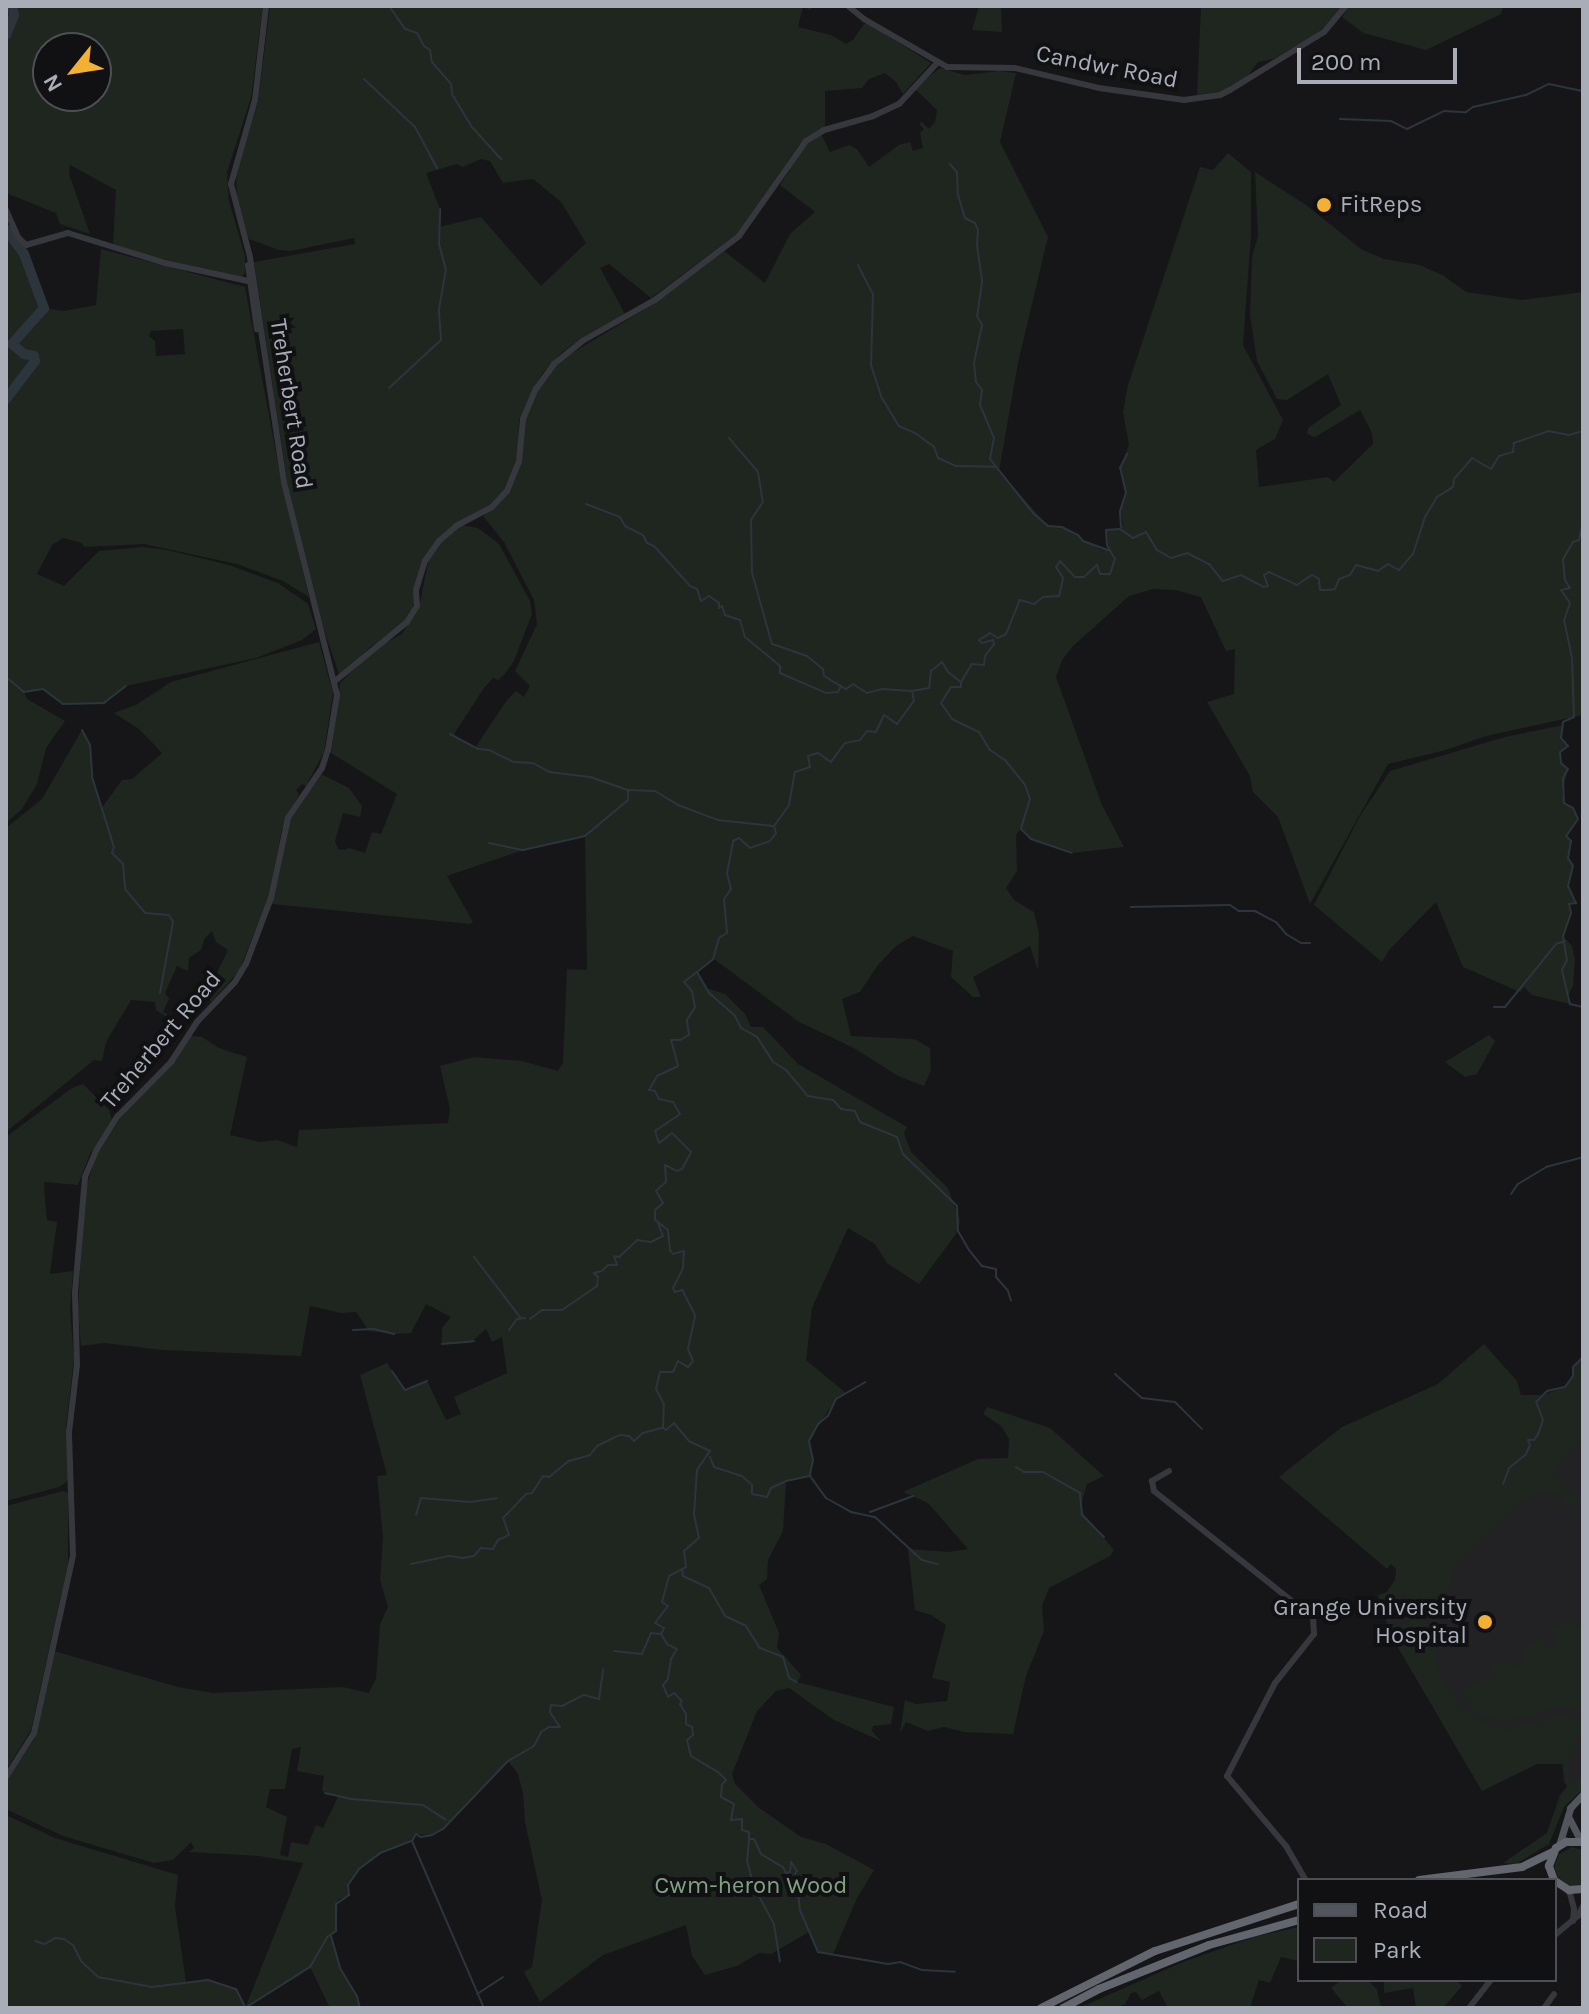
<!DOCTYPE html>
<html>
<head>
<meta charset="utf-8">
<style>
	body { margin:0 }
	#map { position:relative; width:1589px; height:2014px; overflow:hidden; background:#161618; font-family:Karla,sans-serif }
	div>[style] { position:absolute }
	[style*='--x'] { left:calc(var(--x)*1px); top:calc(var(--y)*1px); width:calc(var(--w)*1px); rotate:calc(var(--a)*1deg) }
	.built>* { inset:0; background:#222225 }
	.green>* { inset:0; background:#1e261f }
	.stream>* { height:2px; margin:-1px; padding:0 1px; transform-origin:1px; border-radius:1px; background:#2c353c }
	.river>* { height:10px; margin:-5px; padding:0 5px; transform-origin:5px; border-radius:5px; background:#2c353c }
	.minor>* { height:6px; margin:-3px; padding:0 3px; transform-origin:3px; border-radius:3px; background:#37383d }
	.major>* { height:7px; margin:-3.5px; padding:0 3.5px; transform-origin:3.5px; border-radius:3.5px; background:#53555c }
	.highway>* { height:8px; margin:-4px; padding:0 4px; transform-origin:4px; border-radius:4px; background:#63666e }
	.dots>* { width:22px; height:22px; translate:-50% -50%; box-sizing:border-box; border:4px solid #111113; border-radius:50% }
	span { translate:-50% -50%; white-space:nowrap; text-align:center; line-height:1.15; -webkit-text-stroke:8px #111113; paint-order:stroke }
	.street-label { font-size:24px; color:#a8adb8 }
	.poi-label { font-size:24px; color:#a8adb8 }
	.left { translate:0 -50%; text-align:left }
	.right { translate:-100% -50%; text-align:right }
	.park-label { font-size:24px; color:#7fa381 }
	.frame { position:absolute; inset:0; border:8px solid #a8adb8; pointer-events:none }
	.legend { position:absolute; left:1297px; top:1878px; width:260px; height:104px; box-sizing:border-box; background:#111113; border:2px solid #4d4f55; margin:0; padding:10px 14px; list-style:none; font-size:24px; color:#a8adb8 }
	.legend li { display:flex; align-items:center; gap:16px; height:40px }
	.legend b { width:40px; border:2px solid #4d4f55 }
	.north { position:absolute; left:32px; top:32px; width:80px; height:80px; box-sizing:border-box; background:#111113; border:2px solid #4d4f55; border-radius:50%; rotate:240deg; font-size:22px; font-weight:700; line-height:32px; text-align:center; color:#a8adb8 }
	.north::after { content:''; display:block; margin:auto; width:28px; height:36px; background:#f2b134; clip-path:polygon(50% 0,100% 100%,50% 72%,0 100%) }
	.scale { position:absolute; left:1297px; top:48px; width:160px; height:36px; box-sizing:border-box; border:4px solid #a8adb8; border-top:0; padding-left:10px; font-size:24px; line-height:28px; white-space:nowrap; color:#a8adb8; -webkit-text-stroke:6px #111113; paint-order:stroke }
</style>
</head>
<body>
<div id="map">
	<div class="built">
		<i style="clip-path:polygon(1583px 1430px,1583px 1789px,1575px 1794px,1564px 1782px,1562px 1764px,1537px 1764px,1482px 1791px,1392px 1637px,1378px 1595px,1386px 1593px,1396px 1580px)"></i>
	</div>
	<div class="green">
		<i style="clip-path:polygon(evenodd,6px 6px,263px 6px,251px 98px,227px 172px,229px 201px,245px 256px,245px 273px,241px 277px,132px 252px,113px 243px,116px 190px,70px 165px,69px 174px,90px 234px,60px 224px,56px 213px,6px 193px,6px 6px,48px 48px,96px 48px,96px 96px,48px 96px,48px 48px)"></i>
		<i style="clip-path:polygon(evenodd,270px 6px,811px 6px,811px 10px,803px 7px,798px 27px,831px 35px,846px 44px,853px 40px,864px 24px,868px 24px,931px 63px,903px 94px,896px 82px,885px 73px,869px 79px,862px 88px,825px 91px,825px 126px,799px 145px,737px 234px,651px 298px,609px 264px,600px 268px,625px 314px,583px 337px,560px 354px,542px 374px,519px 420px,518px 454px,509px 483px,499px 498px,433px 545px,411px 612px,400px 627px,369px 648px,345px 673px,339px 674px,317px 609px,288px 487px,254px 262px,355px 244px,354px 238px,291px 251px,279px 250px,249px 239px,237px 206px,236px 172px,258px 102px,270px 6px,481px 159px,490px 161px,503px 183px,533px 179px,561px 202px,586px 243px,541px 286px,481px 217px,439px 227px,440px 209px,426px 173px,457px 164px,463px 167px,481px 159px)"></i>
		<i style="clip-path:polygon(979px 6px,1001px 6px,1002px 32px,972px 30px)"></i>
		<i style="clip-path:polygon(1201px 6px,1343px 6px,1318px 33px,1273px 59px,1258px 62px,1247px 77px,1223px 91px,1197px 95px)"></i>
		<i style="clip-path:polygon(1350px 6px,1503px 6px,1501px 14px,1426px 50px,1363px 33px,1342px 17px)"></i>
		<i style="clip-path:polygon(evenodd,940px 68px,965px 75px,999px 71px,1016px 73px,1000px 142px,1048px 237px,1018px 363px,999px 471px,1048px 526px,1062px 527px,1102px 550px,1109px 550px,1106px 530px,1120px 528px,1123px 524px,1120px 511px,1126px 493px,1120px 468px,1129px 445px,1123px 412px,1128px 385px,1200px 167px,1213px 170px,1228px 153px,1251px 172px,1251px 235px,1243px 345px,1283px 420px,1275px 439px,1256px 450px,1259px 487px,1328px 477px,1334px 482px,1373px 444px,1372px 433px,1360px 410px,1315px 437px,1307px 434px,1308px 428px,1341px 405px,1328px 374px,1287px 400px,1277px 399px,1257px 361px,1250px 315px,1252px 257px,1258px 236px,1255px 172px,1306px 205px,1361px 249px,1384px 259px,1420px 265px,1444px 276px,1466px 292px,1522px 300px,1583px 292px,1583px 715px,1486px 736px,1446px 750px,1388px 764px,1310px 904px,1278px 817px,1253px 792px,1250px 776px,1207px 702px,1234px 694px,1235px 649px,1226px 651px,1201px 597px,1175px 590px,1153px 589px,1129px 596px,1073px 646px,1062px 660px,1056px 677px,1102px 805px,1124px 847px,1072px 853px,1031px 839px,1021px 829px,1016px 835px,1017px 871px,1006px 888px,1014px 900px,1034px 912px,1039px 933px,1038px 971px,1030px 946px,973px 977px,981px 997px,973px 997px,951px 977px,953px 951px,913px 936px,896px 946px,878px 965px,860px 992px,842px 999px,851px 1036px,914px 1039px,930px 1048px,931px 1070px,924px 1086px,898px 1076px,854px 1048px,799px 1022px,714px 959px,697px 970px,706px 988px,725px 994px,745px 1014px,751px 1027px,763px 1027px,798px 1064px,907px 1127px,904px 1133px,911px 1152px,948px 1188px,960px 1221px,958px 1231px,919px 1284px,887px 1263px,875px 1244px,848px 1228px,812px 1308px,806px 1360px,846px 1393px,836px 1399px,809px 1440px,813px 1460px,810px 1476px,786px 1482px,783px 1531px,768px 1560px,767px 1579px,759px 1585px,779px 1633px,777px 1648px,801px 1675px,797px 1682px,894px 1707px,891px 1724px,873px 1726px,872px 1731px,881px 1741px,834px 1720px,789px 1688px,776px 1691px,757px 1711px,732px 1774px,735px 1784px,758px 1807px,801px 1837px,826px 1844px,874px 1870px,857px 1898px,833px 1954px,818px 1952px,809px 1932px,771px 1954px,759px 1953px,737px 1966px,705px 1975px,692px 1956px,686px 1925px,603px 1955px,540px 2002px,524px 1972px,532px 1967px,542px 1900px,525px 1822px,523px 1793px,518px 1774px,508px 1761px,443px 1829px,432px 1835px,416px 1834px,412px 1841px,380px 1854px,359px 1868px,348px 1885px,349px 1895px,338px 1900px,336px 1931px,331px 1935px,340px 1968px,357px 1996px,360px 2008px,330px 2008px,310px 1967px,245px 2008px,6px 2008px,6px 1815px,55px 1838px,178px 1875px,175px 1907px,186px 1982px,208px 1980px,236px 1989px,246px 2006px,303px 1863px,259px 1856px,189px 1852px,194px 1848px,191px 1842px,173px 1860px,154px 1863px,63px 1836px,6px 1809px,6px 1781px,34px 1740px,54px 1651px,178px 1687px,213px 1693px,343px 1687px,369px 1693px,376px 1678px,380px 1624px,388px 1607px,380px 1580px,383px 1538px,377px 1476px,387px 1475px,360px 1375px,387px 1363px,405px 1390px,427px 1381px,446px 1420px,461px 1414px,454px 1397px,507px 1373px,502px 1337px,492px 1342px,486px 1329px,470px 1343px,442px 1344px,442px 1328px,451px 1317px,426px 1304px,411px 1333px,394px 1334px,369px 1331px,356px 1312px,341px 1313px,310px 1306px,301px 1356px,162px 1350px,104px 1343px,81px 1346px,78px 1310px,84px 1193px,97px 1154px,121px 1117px,172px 1065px,191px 1036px,202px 1037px,219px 1048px,247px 1057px,230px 1135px,260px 1142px,277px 1140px,297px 1147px,299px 1130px,448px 1123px,450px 1109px,440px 1066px,474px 1057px,522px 1061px,558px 1071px,563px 1063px,567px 969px,587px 970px,585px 836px,523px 850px,447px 876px,473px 922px,470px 924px,272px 904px,288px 824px,321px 774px,349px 788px,362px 806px,360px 817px,343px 813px,335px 841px,338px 849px,345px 850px,349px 848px,365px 853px,372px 832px,381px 834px,397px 794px,331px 753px,340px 683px,376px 648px,402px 634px,419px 608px,429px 558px,441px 542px,462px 525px,478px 528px,499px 544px,530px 601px,532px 614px,514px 661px,504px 675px,498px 680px,493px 678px,484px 688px,456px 731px,454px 736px,475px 748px,507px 700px,516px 691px,524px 697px,530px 686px,515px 671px,537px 624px,534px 600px,504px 542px,483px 516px,498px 505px,509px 492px,519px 467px,524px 420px,544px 379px,562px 359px,657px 302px,724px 251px,765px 283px,790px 234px,815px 212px,780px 185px,804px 146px,821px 134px,830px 152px,849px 145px,857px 149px,869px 167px,899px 145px,910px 142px,913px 151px,923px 148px,920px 133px,924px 129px,919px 124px,922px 122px,929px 129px,935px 122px,937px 110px,914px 88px,940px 68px,301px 1747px,297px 1771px,324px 1776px,322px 1791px,338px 1797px,323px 1828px,316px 1825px,308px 1845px,291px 1842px,288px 1857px,280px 1855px,287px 1817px,266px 1807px,270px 1789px,285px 1789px,292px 1749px,301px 1747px)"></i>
		<i style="clip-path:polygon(evenodd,6px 229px,24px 254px,44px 308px,64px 311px,96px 305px,101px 249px,245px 287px,281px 480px,309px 597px,283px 581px,237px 564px,144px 544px,84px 547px,82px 543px,63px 538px,52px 545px,37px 574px,64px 586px,99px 551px,143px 547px,167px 550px,229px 565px,278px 583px,308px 604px,316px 629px,302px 640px,256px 658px,126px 686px,104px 703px,63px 704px,43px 689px,24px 692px,27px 699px,65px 721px,46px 748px,37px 784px,22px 809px,6px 823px,6px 229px,183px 329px,185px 354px,156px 356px,155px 341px,149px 336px,151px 331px,183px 329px)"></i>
		<i style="clip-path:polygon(319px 642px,333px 693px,324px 752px,306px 786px,302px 784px,296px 790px,299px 794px,282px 829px,268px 899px,239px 971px,211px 1002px,206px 995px,228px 950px,216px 942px,212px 931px,204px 939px,201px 950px,189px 958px,188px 971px,177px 966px,165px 993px,169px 999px,163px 1012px,172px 1016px,171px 1020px,156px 1010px,155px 1002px,131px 1000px,106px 1042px,102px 1061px,94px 1060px,6px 1132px,6px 828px,42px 799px,82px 730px,90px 745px,92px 777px,101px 809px,122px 780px,132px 779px,162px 753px,139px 729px,114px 713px,136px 705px,171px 682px)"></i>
		<i style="clip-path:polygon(1563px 725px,1561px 738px,1568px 746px,1560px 752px,1561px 763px,1568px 769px,1562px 793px,1564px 803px,1573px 808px,1578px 819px,1566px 836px,1571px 841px,1568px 858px,1573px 866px,1568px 886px,1576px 903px,1569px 905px,1571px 913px,1563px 936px,1572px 946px,1575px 959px,1573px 986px,1567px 998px,1570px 1004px,1532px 995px,1524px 987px,1520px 992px,1463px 967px,1436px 902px,1390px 949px,1382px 962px,1314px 905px,1360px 816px,1390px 771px,1505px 737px)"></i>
		<i style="clip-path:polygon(1489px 1035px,1495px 1041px,1477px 1074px,1465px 1077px,1445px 1062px)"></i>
		<i style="clip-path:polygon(83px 1084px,109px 1110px,112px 1120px,90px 1154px,78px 1185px,44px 1182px,44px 1187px,47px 1220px,57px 1222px,50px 1274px,73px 1271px,70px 1310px,74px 1360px,66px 1425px,69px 1480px,59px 1487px,6px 1501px,6px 1137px,72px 1088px)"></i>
		<i style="clip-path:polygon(1484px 1344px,1517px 1381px,1521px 1395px,1543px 1395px,1565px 1387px,1573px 1376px,1573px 1367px,1583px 1357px,1583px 1439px,1554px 1470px,1561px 1477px,1558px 1480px,1579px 1500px,1561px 1510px,1564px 1491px,1540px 1490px,1533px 1501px,1527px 1499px,1517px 1505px,1452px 1569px,1454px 1574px,1449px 1577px,1453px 1586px,1424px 1603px,1422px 1613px,1418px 1613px,1404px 1592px,1382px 1607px,1396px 1629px,1415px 1617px,1428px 1626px,1434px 1638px,1435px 1664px,1451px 1692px,1461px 1707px,1485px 1724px,1509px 1730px,1557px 1716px,1583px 1720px,1583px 1735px,1576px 1735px,1576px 1746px,1568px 1761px,1568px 1772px,1572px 1784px,1583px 1777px,1583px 1789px,1564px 1807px,1549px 1844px,1516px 1864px,1503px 1863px,1547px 1833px,1560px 1795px,1567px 1787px,1563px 1764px,1536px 1764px,1482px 1791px,1392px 1637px,1378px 1595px,1386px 1593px,1395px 1580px,1396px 1569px,1391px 1564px,1387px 1569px,1279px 1477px,1342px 1427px,1438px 1384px)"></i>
		<i style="clip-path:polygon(987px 1407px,1050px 1428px,1104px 1476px,1087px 1484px,1081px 1504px,1084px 1514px,1114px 1550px,1110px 1556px,1049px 1588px,1042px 1606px,1044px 1631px,1026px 1676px,1013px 1734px,964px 1732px,944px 1727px,928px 1731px,906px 1722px,900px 1733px,905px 1700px,916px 1704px,947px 1701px,950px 1682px,932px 1678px,946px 1625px,931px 1615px,915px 1610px,908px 1549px,949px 1552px,968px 1549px,928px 1503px,903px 1492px,978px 1459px,1008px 1458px,1009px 1439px,1001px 1426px,983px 1414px)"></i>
		<i style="clip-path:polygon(63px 1491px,68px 1493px,68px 1564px,31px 1730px,6px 1770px,6px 1506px)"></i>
		<i style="clip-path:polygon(1571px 1618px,1577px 1629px,1583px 1628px,1583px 1711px,1553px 1707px,1523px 1719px,1498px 1721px,1473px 1710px,1459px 1694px,1476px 1682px,1497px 1677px,1489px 1665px,1507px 1660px,1506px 1656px,1514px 1666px,1526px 1663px,1524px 1647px,1539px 1637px,1545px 1647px,1557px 1645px,1555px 1632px,1550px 1631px)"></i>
		<i style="clip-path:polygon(1572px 1847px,1583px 1850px,1583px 1885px,1571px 1887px,1559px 1880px,1554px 1867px,1559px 1854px)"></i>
		<i style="clip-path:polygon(1299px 1927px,1299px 1961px,1281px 1957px,1270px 1983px,1259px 1980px,1250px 2007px,1168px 2008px,1159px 1991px,1142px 2000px,1136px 1992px,1131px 1993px,1125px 2004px,1117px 2008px,1079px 2008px,1183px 1962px,1257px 1936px)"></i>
		<i style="clip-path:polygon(1367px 1980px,1377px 1989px,1381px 2008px,1348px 2008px,1331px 1988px,1339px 1982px)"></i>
		<i style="clip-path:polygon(1384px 1980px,1456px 1980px,1462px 1986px,1443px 2008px,1416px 2008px,1413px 1988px,1384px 1993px)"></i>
	</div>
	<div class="stream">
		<i style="--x:389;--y:6;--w:28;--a:55"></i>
		<i style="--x:405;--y:29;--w:13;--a:18"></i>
		<i style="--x:417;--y:33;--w:15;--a:62"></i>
		<i style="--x:424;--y:46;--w:7;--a:34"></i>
		<i style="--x:430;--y:50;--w:12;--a:81"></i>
		<i style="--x:432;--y:62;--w:29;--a:49"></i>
		<i style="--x:451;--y:84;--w:10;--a:84"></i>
		<i style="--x:452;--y:94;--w:37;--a:59"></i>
		<i style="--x:471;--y:126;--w:45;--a:47.7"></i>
		<i style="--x:981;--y:6;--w:14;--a:0"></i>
		<i style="--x:364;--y:79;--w:70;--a:43.3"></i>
		<i style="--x:415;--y:127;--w:47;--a:61.8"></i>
		<i style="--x:1340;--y:119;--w:51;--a:2.2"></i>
		<i style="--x:1391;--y:121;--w:18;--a:27"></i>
		<i style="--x:1407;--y:129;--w:41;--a:-25.9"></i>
		<i style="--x:1444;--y:111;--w:22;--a:3"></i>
		<i style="--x:1466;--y:112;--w:9;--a:-36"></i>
		<i style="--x:1473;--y:107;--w:54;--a:-12.8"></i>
		<i style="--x:1526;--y:95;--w:25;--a:-26"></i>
		<i style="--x:1549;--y:84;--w:35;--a:12"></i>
		<i style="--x:950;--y:164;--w:11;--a:49"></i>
		<i style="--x:957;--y:172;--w:23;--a:88"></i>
		<i style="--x:958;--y:195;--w:24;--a:73"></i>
		<i style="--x:965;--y:218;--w:11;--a:27"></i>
		<i style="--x:975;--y:223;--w:8;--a:67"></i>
		<i style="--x:978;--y:230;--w:15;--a:94"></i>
		<i style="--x:977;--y:245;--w:37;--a:82"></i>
		<i style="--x:982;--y:282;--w:34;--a:98"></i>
		<i style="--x:977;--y:316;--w:10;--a:61"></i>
		<i style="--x:982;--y:325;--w:39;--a:102"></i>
		<i style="--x:974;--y:363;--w:19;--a:84"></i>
		<i style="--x:976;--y:382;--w:10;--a:53"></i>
		<i style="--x:982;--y:390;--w:15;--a:98"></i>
		<i style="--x:980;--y:405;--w:36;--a:67"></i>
		<i style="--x:994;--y:438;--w:21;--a:101"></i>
		<i style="--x:990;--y:459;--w:69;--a:51.5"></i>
		<i style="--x:1033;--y:513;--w:20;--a:41"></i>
		<i style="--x:1048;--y:526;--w:14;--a:4"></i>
		<i style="--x:1062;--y:527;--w:18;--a:27"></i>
		<i style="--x:1078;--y:535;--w:8;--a:50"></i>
		<i style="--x:1083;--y:541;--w:27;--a:20"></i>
		<i style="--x:858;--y:265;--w:33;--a:63"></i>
		<i style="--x:873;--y:294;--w:71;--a:91.6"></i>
		<i style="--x:871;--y:365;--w:35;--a:72"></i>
		<i style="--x:882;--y:398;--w:33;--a:59"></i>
		<i style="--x:899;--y:426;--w:17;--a:24"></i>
		<i style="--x:915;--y:433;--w:24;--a:36"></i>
		<i style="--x:934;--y:447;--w:12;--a:70"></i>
		<i style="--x:938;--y:458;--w:20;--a:24"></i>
		<i style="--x:956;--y:466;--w:39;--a:1"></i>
		<i style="--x:389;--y:388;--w:71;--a:-42.7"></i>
		<i style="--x:441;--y:340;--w:31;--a:-94"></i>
		<i style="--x:439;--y:309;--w:40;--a:-80"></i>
		<i style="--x:446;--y:270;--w:27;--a:-105"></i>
		<i style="--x:439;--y:244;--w:35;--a:-88"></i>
		<i style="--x:729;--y:438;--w:45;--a:49.5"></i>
		<i style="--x:758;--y:472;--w:30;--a:81"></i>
		<i style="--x:763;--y:502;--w:22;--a:124"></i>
		<i style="--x:751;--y:520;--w:53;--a:88.9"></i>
		<i style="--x:752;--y:573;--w:74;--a:74.3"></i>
		<i style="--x:772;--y:644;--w:37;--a:19"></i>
		<i style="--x:807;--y:656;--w:21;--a:39"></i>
		<i style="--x:823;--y:669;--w:7;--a:82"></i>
		<i style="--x:824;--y:676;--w:26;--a:31"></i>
		<i style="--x:846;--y:689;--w:9;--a:-36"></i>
		<i style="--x:853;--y:684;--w:17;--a:33"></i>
		<i style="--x:867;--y:693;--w:16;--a:-15"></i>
		<i style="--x:882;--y:689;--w:29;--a:4"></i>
		<i style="--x:586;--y:504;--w:36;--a:21"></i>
		<i style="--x:620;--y:517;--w:10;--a:61"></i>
		<i style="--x:625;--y:526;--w:20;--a:27"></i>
		<i style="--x:643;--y:535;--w:9;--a:63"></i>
		<i style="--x:647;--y:543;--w:8;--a:23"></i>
		<i style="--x:654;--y:546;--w:54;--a:48"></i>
		<i style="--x:690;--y:586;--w:8;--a:23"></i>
		<i style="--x:697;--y:589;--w:13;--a:72"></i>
		<i style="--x:701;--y:601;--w:9;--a:-32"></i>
		<i style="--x:709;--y:596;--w:12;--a:35"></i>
		<i style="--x:719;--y:603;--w:5;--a:90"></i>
		<i style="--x:719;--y:608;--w:4;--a:-34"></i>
		<i style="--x:722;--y:606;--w:9;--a:72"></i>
		<i style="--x:725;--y:615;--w:16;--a:18"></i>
		<i style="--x:740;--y:620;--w:18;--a:74"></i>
		<i style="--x:745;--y:637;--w:45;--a:39.6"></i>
		<i style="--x:780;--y:666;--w:7;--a:90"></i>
		<i style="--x:780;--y:673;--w:50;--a:23.5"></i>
		<i style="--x:826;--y:693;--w:12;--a:-5"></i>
		<i style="--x:838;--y:692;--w:7;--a:-63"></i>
		<i style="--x:1583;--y:521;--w:19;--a:102"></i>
		<i style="--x:1579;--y:540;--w:6;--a:162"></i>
		<i style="--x:1573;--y:542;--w:20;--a:120"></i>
		<i style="--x:1563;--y:559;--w:21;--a:85"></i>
		<i style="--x:1565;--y:580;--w:9;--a:58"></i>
		<i style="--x:1570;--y:588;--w:9;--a:167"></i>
		<i style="--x:1561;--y:590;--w:16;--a:55"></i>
		<i style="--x:1570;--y:603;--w:18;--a:109"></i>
		<i style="--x:1564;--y:620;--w:39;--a:78"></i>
		<i style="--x:1572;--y:658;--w:59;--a:88.1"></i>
		<i style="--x:1574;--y:717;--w:12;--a:156"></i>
		<i style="--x:1563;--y:722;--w:16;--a:97"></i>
		<i style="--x:1561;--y:738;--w:11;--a:49"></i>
		<i style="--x:1568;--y:746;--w:10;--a:143"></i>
		<i style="--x:1560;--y:752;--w:11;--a:85"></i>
		<i style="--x:1561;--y:763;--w:9;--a:41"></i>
		<i style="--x:1568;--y:769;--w:10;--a:119"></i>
		<i style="--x:1563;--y:778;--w:25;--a:88"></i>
		<i style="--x:1564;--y:803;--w:10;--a:29"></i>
		<i style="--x:1573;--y:808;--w:12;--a:66"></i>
		<i style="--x:1578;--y:819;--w:21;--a:125"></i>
		<i style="--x:1566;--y:836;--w:7;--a:45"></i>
		<i style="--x:1571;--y:841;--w:17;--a:100"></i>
		<i style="--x:1568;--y:858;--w:9;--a:58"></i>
		<i style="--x:1573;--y:866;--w:21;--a:104"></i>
		<i style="--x:1568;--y:886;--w:19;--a:65"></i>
		<i style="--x:1576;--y:903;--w:7;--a:172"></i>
		<i style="--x:1569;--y:904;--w:9;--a:77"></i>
		<i style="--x:1571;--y:913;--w:24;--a:109"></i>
		<i style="--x:1563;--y:936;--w:24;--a:81"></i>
		<i style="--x:1567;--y:960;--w:11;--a:117"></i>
		<i style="--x:1562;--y:970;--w:35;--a:77"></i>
		<i style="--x:1570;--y:1004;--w:13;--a:13"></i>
		<i style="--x:1121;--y:527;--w:16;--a:-94"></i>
		<i style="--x:1120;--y:511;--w:19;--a:-72"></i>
		<i style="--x:1126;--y:493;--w:26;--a:-103"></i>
		<i style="--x:1120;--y:468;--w:16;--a:-63"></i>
		<i style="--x:6;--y:677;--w:23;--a:40"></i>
		<i style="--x:24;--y:692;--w:19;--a:-9"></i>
		<i style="--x:43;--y:689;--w:25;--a:37"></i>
		<i style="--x:63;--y:704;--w:41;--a:-1.4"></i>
		<i style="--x:104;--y:703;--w:28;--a:-38"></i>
		<i style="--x:961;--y:682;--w:5;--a:90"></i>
		<i style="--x:961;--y:687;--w:10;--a:180"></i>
		<i style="--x:951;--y:687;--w:19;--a:122"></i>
		<i style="--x:941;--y:703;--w:19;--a:55"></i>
		<i style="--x:952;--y:719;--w:30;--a:26"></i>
		<i style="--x:979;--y:732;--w:21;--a:59"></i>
		<i style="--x:990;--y:750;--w:18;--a:34"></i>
		<i style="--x:1005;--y:760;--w:32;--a:51"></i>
		<i style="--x:1025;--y:785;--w:15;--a:70"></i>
		<i style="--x:1030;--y:799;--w:31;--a:107"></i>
		<i style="--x:1021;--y:829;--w:14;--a:45"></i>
		<i style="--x:1031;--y:839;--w:43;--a:18.9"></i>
		<i style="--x:82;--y:730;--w:17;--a:62"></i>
		<i style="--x:90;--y:745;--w:32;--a:86"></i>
		<i style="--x:92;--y:777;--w:73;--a:72.6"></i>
		<i style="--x:114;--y:847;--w:6;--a:108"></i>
		<i style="--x:112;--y:853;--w:16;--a:45"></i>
		<i style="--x:123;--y:864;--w:25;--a:85"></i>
		<i style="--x:125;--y:889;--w:31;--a:50"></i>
		<i style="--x:145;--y:913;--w:24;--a:5"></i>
		<i style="--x:169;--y:915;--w:8;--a:60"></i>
		<i style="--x:173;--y:922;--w:72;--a:100.4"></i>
		<i style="--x:450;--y:734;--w:32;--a:28"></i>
		<i style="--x:478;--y:749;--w:11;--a:5"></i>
		<i style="--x:489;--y:750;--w:28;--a:26"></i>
		<i style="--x:514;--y:762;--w:19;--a:3"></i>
		<i style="--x:533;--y:763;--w:18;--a:29"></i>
		<i style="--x:549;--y:772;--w:41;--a:7"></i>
		<i style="--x:590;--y:777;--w:40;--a:18.9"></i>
		<i style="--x:628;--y:790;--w:27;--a:2"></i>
		<i style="--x:655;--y:791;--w:27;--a:31"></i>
		<i style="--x:678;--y:805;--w:43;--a:20.6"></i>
		<i style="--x:718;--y:820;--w:55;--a:6.2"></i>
		<i style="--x:489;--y:843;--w:35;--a:12"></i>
		<i style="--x:523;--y:850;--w:64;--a:-12.7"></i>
		<i style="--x:585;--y:836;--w:56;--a:-39.9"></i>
		<i style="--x:628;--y:800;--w:10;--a:-90"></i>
		<i style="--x:1131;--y:907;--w:99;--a:-1.2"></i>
		<i style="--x:1230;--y:905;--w:11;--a:34"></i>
		<i style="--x:1239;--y:911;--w:16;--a:0"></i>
		<i style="--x:1255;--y:911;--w:24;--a:28"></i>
		<i style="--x:1276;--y:922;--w:16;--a:50"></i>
		<i style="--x:1286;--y:934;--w:17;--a:31"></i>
		<i style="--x:1301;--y:943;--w:9;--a:0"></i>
		<i style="--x:697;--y:972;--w:24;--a:60"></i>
		<i style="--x:709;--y:993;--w:35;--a:41"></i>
		<i style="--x:735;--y:1016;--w:13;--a:63"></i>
		<i style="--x:741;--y:1028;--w:18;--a:29"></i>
		<i style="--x:757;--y:1037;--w:30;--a:57"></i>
		<i style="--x:773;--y:1062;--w:15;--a:32"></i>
		<i style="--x:786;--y:1070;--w:34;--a:50"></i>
		<i style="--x:808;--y:1096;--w:25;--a:9"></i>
		<i style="--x:833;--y:1100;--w:12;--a:48"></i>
		<i style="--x:841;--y:1109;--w:14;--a:8"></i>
		<i style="--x:855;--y:1111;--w:12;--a:66"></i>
		<i style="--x:860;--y:1122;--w:40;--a:22"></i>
		<i style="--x:897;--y:1137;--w:18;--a:71"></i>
		<i style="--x:903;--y:1154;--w:75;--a:43.9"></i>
		<i style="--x:957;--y:1206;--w:25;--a:88"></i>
		<i style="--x:958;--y:1231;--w:22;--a:60"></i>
		<i style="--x:969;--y:1250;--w:21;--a:51"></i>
		<i style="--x:982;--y:1266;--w:14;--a:12"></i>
		<i style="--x:996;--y:1269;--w:8;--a:90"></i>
		<i style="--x:996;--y:1277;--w:18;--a:49"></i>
		<i style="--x:1008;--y:1291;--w:10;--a:73"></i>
		<i style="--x:1494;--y:1007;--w:11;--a:0"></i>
		<i style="--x:1505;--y:1007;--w:81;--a:-51"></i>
		<i style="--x:1556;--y:944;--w:9;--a:-18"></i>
		<i style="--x:1511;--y:1194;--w:12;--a:-55"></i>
		<i style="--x:1518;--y:1184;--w:33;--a:-31"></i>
		<i style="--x:1546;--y:1167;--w:38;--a:-15"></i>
		<i style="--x:474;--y:1257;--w:76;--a:52.5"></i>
		<i style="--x:530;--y:1319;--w:15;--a:-37"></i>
		<i style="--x:542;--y:1310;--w:20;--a:0"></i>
		<i style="--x:562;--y:1310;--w:42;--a:-34.4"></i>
		<i style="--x:597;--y:1286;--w:9;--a:-84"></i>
		<i style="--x:598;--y:1277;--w:6;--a:-135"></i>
		<i style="--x:594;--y:1273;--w:8;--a:-14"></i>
		<i style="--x:602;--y:1271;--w:8;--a:-45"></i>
		<i style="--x:608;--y:1265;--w:9;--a:0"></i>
		<i style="--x:617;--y:1265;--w:9;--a:-108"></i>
		<i style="--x:614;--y:1256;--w:5;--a:11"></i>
		<i style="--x:619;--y:1257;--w:25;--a:-43"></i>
		<i style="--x:637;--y:1240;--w:14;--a:8"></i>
		<i style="--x:651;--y:1242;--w:13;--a:-27"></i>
		<i style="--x:663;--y:1236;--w:14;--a:-111"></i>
		<i style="--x:353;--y:1330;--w:21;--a:-3"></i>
		<i style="--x:374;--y:1329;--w:21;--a:14"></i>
		<i style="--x:509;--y:1330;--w:14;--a:-54"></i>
		<i style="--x:517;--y:1319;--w:8;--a:-7"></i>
		<i style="--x:442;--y:1344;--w:32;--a:-5"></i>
		<i style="--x:392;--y:1371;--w:23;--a:56"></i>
		<i style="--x:405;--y:1390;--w:24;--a:-22"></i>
		<i style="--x:1115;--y:1374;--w:36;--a:42"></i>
		<i style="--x:1142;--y:1398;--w:33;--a:7"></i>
		<i style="--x:1175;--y:1402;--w:38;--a:45"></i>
		<i style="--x:710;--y:1457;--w:11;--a:68"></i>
		<i style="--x:714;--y:1467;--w:29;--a:18"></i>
		<i style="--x:742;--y:1476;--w:13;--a:42"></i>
		<i style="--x:752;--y:1485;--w:9;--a:90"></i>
		<i style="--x:752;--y:1494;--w:15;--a:11"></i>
		<i style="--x:767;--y:1497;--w:10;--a:-66"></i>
		<i style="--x:771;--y:1488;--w:17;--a:-25"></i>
		<i style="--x:786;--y:1481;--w:25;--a:-12"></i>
		<i style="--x:810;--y:1476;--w:27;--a:54"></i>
		<i style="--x:826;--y:1498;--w:29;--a:29"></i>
		<i style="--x:851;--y:1512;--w:25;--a:12"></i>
		<i style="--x:875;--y:1517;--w:64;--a:42.5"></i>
		<i style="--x:922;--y:1560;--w:16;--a:15"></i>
		<i style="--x:1016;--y:1467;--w:9;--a:32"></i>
		<i style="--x:1024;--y:1472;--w:19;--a:0"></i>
		<i style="--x:1043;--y:1472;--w:43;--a:29.6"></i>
		<i style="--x:1080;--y:1493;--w:22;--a:85"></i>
		<i style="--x:1082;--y:1515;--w:31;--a:45"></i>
		<i style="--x:810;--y:1474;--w:14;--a:-78"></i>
		<i style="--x:813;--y:1460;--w:19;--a:-102"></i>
		<i style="--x:809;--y:1441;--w:19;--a:-62"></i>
		<i style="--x:818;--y:1424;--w:13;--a:-39"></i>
		<i style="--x:828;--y:1416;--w:19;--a:-65"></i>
		<i style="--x:836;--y:1399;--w:34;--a:-30"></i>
		<i style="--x:1503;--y:1484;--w:17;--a:-69"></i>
		<i style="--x:1509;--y:1468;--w:22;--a:-39"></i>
		<i style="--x:1526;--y:1454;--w:10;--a:-66"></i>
		<i style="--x:1530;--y:1445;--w:5;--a:-112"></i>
		<i style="--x:1528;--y:1440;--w:6;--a:0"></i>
		<i style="--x:1534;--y:1440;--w:7;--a:-56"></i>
		<i style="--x:1538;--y:1434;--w:15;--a:-70"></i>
		<i style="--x:1543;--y:1420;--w:19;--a:-111"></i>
		<i style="--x:1536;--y:1402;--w:16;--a:-45"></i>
		<i style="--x:1547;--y:1391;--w:18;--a:-13"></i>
		<i style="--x:1565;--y:1387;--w:14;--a:-54"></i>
		<i style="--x:1573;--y:1376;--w:9;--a:-90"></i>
		<i style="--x:1573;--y:1367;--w:14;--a:-45"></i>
		<i style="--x:870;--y:1512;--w:46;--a:-20.4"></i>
		<i style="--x:416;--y:1515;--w:18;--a:-74"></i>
		<i style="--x:421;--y:1498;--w:49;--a:4.7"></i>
		<i style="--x:470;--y:1502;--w:27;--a:-8"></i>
		<i style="--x:411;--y:1564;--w:40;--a:-12"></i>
		<i style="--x:450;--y:1556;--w:13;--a:9"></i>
		<i style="--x:463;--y:1558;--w:11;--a:-10"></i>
		<i style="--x:474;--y:1556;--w:11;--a:-49"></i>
		<i style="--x:481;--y:1548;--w:12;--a:5"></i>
		<i style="--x:493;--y:1549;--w:10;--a:-61"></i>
		<i style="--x:498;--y:1540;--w:12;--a:-24"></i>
		<i style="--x:509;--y:1535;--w:18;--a:-109"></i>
		<i style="--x:503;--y:1518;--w:33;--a:-46"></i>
		<i style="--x:526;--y:1494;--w:6;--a:-9"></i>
		<i style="--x:532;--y:1493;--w:20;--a:-57"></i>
		<i style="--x:543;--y:1476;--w:6;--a:9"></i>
		<i style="--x:549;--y:1477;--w:26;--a:-39"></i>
		<i style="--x:569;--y:1461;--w:22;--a:-16"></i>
		<i style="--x:590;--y:1455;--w:11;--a:-52"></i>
		<i style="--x:597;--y:1446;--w:25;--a:-26"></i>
		<i style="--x:620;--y:1435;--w:9;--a:6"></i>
		<i style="--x:629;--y:1436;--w:7;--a:45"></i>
		<i style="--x:634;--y:1441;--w:12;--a:-42"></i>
		<i style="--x:643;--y:1433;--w:20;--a:-15"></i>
		<i style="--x:682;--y:1569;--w:7;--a:82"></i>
		<i style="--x:683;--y:1576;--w:29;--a:25"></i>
		<i style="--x:709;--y:1588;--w:32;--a:60"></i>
		<i style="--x:725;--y:1616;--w:23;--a:25"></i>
		<i style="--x:746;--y:1626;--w:26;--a:58"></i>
		<i style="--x:760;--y:1648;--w:25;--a:21"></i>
		<i style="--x:783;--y:1657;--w:22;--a:74"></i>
		<i style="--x:789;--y:1678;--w:9;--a:27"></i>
		<i style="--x:661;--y:1634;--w:12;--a:59"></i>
		<i style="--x:667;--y:1644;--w:11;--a:27"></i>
		<i style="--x:677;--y:1649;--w:12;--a:121"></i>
		<i style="--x:671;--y:1659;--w:20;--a:99"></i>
		<i style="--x:668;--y:1679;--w:8;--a:130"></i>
		<i style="--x:663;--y:1685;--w:13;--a:67"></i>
		<i style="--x:668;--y:1697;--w:7;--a:-34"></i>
		<i style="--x:674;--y:1693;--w:11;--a:45"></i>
		<i style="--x:682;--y:1701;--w:4;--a:124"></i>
		<i style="--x:680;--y:1704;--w:12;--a:59"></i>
		<i style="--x:686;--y:1714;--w:10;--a:90"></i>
		<i style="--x:686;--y:1724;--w:7;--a:27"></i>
		<i style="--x:692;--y:1727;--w:8;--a:83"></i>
		<i style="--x:693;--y:1735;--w:8;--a:140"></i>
		<i style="--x:687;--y:1740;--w:16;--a:76"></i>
		<i style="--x:691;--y:1756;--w:31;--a:31"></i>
		<i style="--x:718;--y:1772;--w:11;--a:45"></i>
		<i style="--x:726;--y:1780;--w:6;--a:129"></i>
		<i style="--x:722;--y:1785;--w:12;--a:95"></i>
		<i style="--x:721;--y:1797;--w:15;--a:28"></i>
		<i style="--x:734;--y:1804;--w:16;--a:101"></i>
		<i style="--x:731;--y:1820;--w:11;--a:-5"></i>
		<i style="--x:742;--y:1819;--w:11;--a:90"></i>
		<i style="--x:742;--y:1830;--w:7;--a:16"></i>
		<i style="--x:749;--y:1832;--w:7;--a:90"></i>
		<i style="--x:749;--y:1839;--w:5;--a:0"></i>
		<i style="--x:754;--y:1839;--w:17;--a:65"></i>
		<i style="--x:761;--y:1854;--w:26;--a:31"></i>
		<i style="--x:783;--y:1867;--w:7;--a:63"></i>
		<i style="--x:786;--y:1873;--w:4;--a:-14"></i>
		<i style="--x:790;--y:1872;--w:10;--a:-84"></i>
		<i style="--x:791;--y:1862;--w:11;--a:56"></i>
		<i style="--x:797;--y:1871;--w:7;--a:124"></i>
		<i style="--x:793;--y:1877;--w:11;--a:63"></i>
		<i style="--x:798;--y:1887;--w:7;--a:180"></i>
		<i style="--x:791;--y:1887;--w:8;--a:83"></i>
		<i style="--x:792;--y:1895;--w:7;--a:-27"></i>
		<i style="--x:798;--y:1892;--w:18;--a:84"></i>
		<i style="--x:800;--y:1910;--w:46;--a:66.8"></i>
		<i style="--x:818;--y:1952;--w:71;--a:9.7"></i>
		<i style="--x:888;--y:1964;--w:12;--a:-9"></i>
		<i style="--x:900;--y:1962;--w:23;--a:20"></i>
		<i style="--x:922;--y:1970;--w:33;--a:3"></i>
		<i style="--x:614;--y:1651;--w:28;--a:6"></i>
		<i style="--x:642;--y:1654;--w:23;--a:-67"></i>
		<i style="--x:651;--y:1633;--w:10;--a:6"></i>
		<i style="--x:661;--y:1634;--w:7;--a:-63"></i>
		<i style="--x:664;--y:1628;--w:10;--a:-151"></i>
		<i style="--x:655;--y:1623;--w:21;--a:-53"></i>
		<i style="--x:668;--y:1606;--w:7;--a:-146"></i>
		<i style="--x:662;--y:1602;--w:27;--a:-75"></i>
		<i style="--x:669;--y:1576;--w:19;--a:-28"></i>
		<i style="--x:686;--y:1567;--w:16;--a:-97"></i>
		<i style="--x:684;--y:1551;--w:20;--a:-41"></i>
		<i style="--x:699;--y:1538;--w:25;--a:-102"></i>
		<i style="--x:694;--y:1514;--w:44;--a:-86.1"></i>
		<i style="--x:697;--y:1470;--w:23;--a:-56"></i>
		<i style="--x:710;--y:1451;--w:23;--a:-155"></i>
		<i style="--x:689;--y:1441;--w:23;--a:-130"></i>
		<i style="--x:674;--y:1423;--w:11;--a:139"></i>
		<i style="--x:666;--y:1430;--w:4;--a:-146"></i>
		<i style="--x:663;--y:1428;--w:24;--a:-88"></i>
		<i style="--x:664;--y:1404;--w:17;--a:-118"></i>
		<i style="--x:656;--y:1389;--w:17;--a:-77"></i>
		<i style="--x:660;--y:1372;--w:13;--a:0"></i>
		<i style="--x:673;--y:1372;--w:12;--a:-66"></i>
		<i style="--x:678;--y:1361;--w:12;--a:31"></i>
		<i style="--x:688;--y:1367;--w:8;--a:-50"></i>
		<i style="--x:693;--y:1361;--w:13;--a:-113"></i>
		<i style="--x:688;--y:1349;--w:35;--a:-78"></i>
		<i style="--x:695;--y:1315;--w:28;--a:-117"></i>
		<i style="--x:682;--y:1290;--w:7;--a:164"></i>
		<i style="--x:675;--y:1292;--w:4;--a:-117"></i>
		<i style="--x:673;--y:1288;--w:22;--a:-63"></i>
		<i style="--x:683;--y:1268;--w:17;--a:-87"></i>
		<i style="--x:684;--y:1251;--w:11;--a:165"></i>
		<i style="--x:673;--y:1254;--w:5;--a:-127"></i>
		<i style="--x:670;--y:1250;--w:20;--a:-96"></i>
		<i style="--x:668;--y:1230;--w:16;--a:-142"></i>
		<i style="--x:655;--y:1220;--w:10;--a:-90"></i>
		<i style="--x:655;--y:1210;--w:11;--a:-41"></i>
		<i style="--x:663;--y:1203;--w:14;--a:-120"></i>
		<i style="--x:656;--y:1191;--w:13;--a:-42"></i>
		<i style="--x:666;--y:1182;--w:17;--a:-93"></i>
		<i style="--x:665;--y:1165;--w:13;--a:27"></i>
		<i style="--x:677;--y:1171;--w:5;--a:-22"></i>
		<i style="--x:682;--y:1169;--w:19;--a:-62"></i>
		<i style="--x:691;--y:1152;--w:27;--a:-135"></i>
		<i style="--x:672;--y:1133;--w:16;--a:142"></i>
		<i style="--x:659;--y:1143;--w:13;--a:-108"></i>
		<i style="--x:655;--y:1131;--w:30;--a:-34"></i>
		<i style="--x:680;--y:1114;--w:14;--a:-120"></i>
		<i style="--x:673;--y:1102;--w:14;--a:-168"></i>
		<i style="--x:659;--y:1099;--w:9;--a:-117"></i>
		<i style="--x:655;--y:1091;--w:6;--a:-171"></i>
		<i style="--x:649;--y:1090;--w:16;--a:-60"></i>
		<i style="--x:657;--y:1076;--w:23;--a:-25"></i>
		<i style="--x:678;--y:1066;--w:27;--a:-105"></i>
		<i style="--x:671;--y:1040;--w:9;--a:0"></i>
		<i style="--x:680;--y:1040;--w:10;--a:-29"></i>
		<i style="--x:689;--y:1035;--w:15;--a:-98"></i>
		<i style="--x:687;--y:1020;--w:15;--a:-58"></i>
		<i style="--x:695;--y:1007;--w:16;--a:-101"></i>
		<i style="--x:692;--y:991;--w:12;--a:-132"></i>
		<i style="--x:684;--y:982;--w:37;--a:-38"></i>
		<i style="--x:713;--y:959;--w:22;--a:-74"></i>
		<i style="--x:719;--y:938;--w:9;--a:-32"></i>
		<i style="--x:727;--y:933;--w:34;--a:-95"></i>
		<i style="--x:724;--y:899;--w:12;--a:-55"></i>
		<i style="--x:731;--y:889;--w:16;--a:-104"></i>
		<i style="--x:727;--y:873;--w:33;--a:-79"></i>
		<i style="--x:733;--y:841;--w:7;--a:-27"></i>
		<i style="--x:739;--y:838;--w:15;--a:42"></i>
		<i style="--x:750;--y:848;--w:21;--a:-19"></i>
		<i style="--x:770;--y:841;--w:10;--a:-53"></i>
		<i style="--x:776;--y:833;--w:7;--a:-106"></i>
		<i style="--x:774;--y:826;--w:26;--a:-54"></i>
		<i style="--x:789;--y:805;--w:34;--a:-80"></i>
		<i style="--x:795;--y:772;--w:16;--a:-18"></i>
		<i style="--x:810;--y:767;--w:11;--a:-100"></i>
		<i style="--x:808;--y:756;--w:10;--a:-17"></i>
		<i style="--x:818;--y:753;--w:16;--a:35"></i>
		<i style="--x:831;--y:762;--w:24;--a:-54"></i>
		<i style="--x:845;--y:743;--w:15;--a:-11"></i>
		<i style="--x:860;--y:740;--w:11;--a:-52"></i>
		<i style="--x:867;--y:731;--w:9;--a:6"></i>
		<i style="--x:876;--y:732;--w:19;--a:-65"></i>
		<i style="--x:884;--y:715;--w:16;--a:35"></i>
		<i style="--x:897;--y:724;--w:29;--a:-54"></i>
		<i style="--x:914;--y:701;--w:10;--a:-101"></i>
		<i style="--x:912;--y:691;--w:17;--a:-10"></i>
		<i style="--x:929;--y:688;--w:17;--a:-83"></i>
		<i style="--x:931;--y:671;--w:14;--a:-39"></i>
		<i style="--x:942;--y:662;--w:12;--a:59"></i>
		<i style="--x:948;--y:672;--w:16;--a:38"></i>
		<i style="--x:961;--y:682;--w:21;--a:-59"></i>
		<i style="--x:972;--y:664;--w:12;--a:5"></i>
		<i style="--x:984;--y:665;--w:9;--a:-84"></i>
		<i style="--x:985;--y:656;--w:15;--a:-53"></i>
		<i style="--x:994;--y:644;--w:4;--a:-104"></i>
		<i style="--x:993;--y:640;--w:11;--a:165"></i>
		<i style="--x:982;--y:643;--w:4;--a:-135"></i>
		<i style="--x:979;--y:640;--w:13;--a:-32"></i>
		<i style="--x:990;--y:633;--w:9;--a:32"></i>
		<i style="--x:998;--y:638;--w:9;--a:-27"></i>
		<i style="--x:1006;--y:634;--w:37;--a:-68"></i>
		<i style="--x:1020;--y:600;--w:15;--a:16"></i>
		<i style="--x:1034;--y:604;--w:11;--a:-38"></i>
		<i style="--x:1043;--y:597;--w:16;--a:-4"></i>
		<i style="--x:1059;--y:596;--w:18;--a:-77"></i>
		<i style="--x:1063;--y:578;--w:13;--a:-122"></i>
		<i style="--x:1056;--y:567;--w:7;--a:-56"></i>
		<i style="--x:1060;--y:561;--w:22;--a:47"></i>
		<i style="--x:1075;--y:577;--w:9;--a:0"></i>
		<i style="--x:1084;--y:577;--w:18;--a:-43"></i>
		<i style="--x:1097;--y:565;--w:9;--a:72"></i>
		<i style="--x:1100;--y:574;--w:10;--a:0"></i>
		<i style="--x:1110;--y:574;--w:16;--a:-72"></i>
		<i style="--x:1115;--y:559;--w:16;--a:-120"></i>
		<i style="--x:1107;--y:545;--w:15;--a:-94"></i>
		<i style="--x:1106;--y:530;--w:14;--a:-4"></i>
		<i style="--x:1120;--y:529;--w:16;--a:35"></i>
		<i style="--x:1133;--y:538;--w:14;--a:-25"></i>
		<i style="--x:1146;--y:532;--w:21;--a:59"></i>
		<i style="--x:1157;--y:550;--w:16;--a:30"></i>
		<i style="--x:1171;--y:558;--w:17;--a:-17"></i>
		<i style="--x:1187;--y:553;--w:25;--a:27"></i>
		<i style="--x:1209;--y:564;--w:22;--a:51"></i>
		<i style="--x:1223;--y:581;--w:19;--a:-18"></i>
		<i style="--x:1241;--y:575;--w:26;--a:28"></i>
		<i style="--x:1264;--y:587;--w:4;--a:-14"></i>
		<i style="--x:1268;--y:586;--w:12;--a:-110"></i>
		<i style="--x:1264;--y:575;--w:6;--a:-31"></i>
		<i style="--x:1269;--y:572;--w:31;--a:25"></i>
		<i style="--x:1297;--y:585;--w:18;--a:-34"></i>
		<i style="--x:1312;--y:575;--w:8;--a:30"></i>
		<i style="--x:1319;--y:579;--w:11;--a:85"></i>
		<i style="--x:1320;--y:590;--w:9;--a:0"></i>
		<i style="--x:1329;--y:590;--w:6;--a:-9"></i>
		<i style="--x:1335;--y:589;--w:11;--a:-68"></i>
		<i style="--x:1339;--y:579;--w:12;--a:-20"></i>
		<i style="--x:1350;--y:575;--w:12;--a:-59"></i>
		<i style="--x:1356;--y:565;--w:23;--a:15"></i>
		<i style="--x:1378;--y:571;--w:12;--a:-35"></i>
		<i style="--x:1388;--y:564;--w:13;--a:29"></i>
		<i style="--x:1399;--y:570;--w:21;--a:-49"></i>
		<i style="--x:1413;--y:554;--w:39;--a:-72"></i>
		<i style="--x:1425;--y:517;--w:23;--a:-59"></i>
		<i style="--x:1437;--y:497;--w:19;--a:-32"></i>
		<i style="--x:1453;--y:487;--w:8;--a:-83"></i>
		<i style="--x:1454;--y:479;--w:28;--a:-49"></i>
		<i style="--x:1472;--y:458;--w:22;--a:30"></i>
		<i style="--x:1491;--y:469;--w:15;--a:-58"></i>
		<i style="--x:1499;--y:456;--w:15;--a:-16"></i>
		<i style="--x:1513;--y:452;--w:9;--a:-84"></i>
		<i style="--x:1514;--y:443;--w:36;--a:-19"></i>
		<i style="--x:1548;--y:431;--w:21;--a:11"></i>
		<i style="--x:1569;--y:435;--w:15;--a:-16"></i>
		<i style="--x:325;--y:1793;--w:27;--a:13"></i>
		<i style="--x:351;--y:1799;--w:72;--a:4.8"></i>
		<i style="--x:423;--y:1805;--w:27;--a:33"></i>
		<i style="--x:749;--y:1839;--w:22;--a:95"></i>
		<i style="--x:747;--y:1861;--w:27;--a:75"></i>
		<i style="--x:754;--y:1887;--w:42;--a:61.6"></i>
		<i style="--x:774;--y:1924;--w:38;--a:81"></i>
		<i style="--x:412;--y:1841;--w:182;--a:66.7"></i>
		<i style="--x:331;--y:1936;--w:33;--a:74"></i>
		<i style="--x:340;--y:1968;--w:33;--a:59"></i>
		<i style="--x:357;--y:1996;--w:12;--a:76"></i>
		<i style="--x:35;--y:1941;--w:10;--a:17"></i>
		<i style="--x:45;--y:1944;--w:12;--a:-31"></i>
		<i style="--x:55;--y:1938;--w:9;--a:6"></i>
		<i style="--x:64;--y:1939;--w:11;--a:34"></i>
		<i style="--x:73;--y:1945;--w:18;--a:63"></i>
		<i style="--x:81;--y:1961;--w:23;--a:43"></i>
		<i style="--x:98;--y:1977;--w:55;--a:10.5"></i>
		<i style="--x:152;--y:1987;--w:56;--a:-7.1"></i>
		<i style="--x:208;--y:1980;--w:29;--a:18"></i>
		<i style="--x:236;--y:1989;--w:18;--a:63"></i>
		<i style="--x:477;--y:1994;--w:31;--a:-33"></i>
		<i style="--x:245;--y:2008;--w:77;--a:-32.2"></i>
		<i style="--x:310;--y:1967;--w:34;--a:-60"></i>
		<i style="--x:327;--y:1937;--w:11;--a:-34"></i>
		<i style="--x:336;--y:1931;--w:27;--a:-90"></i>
		<i style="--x:336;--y:1904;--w:16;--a:-35"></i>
		<i style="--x:349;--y:1895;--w:10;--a:-96"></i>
		<i style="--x:348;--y:1885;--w:19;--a:-55"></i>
		<i style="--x:359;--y:1869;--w:26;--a:-37"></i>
		<i style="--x:380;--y:1853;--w:34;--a:-21"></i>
		<i style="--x:412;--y:1841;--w:8;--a:-60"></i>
		<i style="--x:416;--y:1834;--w:6;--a:31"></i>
		<i style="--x:421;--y:1837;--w:11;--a:-10"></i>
		<i style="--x:432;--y:1835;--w:13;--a:-29"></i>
		<i style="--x:443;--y:1829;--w:94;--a:-46.3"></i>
		<i style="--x:508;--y:1761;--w:30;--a:-30"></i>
		<i style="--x:534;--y:1746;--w:16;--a:-63"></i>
		<i style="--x:541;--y:1732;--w:9;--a:-32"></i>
		<i style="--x:549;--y:1727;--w:11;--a:0"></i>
		<i style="--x:560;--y:1727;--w:18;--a:-124"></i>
		<i style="--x:550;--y:1712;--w:7;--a:-82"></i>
		<i style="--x:551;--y:1705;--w:11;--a:5"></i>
		<i style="--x:562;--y:1706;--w:25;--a:-27"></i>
		<i style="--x:584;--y:1695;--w:16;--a:15"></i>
		<i style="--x:599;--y:1699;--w:30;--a:-82"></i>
	</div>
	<div class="river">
		<i style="--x:6;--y:35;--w:22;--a:-68"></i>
		<i style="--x:14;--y:15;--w:9;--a:-103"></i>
		<i style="--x:6;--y:229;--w:31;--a:54"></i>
		<i style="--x:24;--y:254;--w:58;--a:69.7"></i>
		<i style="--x:44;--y:308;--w:48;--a:131.6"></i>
		<i style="--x:12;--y:344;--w:16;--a:40"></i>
		<i style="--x:24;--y:354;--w:10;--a:11"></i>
		<i style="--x:34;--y:356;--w:5;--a:79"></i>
		<i style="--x:35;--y:361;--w:48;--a:127.3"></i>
	</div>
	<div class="minor">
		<i style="--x:848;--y:6;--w:21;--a:39"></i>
		<i style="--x:864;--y:19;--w:96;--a:30"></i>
		<i style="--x:947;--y:67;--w:68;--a:0.8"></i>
		<i style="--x:1015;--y:68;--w:86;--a:13.4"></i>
		<i style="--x:1099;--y:88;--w:86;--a:8"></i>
		<i style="--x:1184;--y:100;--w:36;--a:-8"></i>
		<i style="--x:1220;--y:95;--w:11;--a:-27"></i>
		<i style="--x:1230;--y:90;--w:110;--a:-31.7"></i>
		<i style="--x:1324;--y:32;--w:34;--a:-50"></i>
		<i style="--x:6;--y:210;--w:30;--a:66"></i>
		<i style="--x:18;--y:237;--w:11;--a:45"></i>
		<i style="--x:26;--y:245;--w:44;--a:-15.9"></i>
		<i style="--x:68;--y:233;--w:102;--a:17.2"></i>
		<i style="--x:165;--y:263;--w:85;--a:12.2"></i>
		<i style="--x:248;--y:265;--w:65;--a:82"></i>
		<i style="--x:335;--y:681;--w:93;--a:-39.3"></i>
		<i style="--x:407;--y:622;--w:19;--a:-58"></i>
		<i style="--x:417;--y:606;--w:16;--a:-94"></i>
		<i style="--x:416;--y:590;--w:30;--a:-73"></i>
		<i style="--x:425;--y:561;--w:24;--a:-55"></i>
		<i style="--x:439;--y:541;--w:23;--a:-41"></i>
		<i style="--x:456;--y:526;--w:41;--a:-27.8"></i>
		<i style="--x:492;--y:507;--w:22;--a:-47"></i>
		<i style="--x:507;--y:491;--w:31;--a:-68"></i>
		<i style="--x:519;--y:462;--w:43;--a:-84.7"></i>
		<i style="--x:523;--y:419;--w:33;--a:-67"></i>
		<i style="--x:536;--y:389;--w:31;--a:-54"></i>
		<i style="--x:554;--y:364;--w:38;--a:-39"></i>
		<i style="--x:584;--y:340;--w:81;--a:-29.4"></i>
		<i style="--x:655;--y:300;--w:106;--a:-37.3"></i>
		<i style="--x:739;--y:236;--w:116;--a:-54.8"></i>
		<i style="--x:806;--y:141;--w:21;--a:-31"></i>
		<i style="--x:824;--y:130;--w:51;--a:-15.9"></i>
		<i style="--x:873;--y:116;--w:29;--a:-25"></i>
		<i style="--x:899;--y:104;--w:57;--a:-47.1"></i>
		<i style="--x:1169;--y:1471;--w:20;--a:150"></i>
		<i style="--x:1152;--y:1481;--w:10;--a:79"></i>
		<i style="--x:1154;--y:1491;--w:203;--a:38.6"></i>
		<i style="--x:1313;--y:1618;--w:16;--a:86"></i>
		<i style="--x:1314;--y:1634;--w:63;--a:128.5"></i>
		<i style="--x:1275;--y:1683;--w:105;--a:117.3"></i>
		<i style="--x:1227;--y:1776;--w:92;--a:49.9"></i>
		<i style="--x:1286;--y:1846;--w:39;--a:60"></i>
		<i style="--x:6;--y:1777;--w:52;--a:-57.5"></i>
		<i style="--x:34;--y:1733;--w:182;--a:-77.6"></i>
		<i style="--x:73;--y:1555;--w:123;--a:-91.9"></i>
		<i style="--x:69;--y:1432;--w:67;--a:-83.2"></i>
		<i style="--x:77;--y:1365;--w:73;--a:-91.6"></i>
		<i style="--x:75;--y:1292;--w:115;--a:-85"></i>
		<i style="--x:85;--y:1177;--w:30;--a:-67"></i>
		<i style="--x:97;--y:1149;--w:39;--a:-58"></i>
		<i style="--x:118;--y:1116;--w:76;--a:-45.5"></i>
		<i style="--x:171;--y:1062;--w:48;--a:-57"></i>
		<i style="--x:197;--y:1022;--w:55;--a:-46.5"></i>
		<i style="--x:235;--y:982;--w:21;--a:-59"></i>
		<i style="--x:246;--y:964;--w:71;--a:-69.3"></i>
		<i style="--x:271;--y:898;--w:82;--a:-78"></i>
		<i style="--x:288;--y:818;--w:60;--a:-55.8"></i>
		<i style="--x:322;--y:768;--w:19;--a:-72"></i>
		<i style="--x:328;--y:750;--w:56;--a:-80.7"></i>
		<i style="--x:337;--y:695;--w:219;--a:-104"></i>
		<i style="--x:284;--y:482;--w:228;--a:-98.6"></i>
		<i style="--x:250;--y:257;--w:75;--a:-104.6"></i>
		<i style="--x:231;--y:184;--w:87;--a:-74.1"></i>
		<i style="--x:255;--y:100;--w:95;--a:-83.3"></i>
		<i style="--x:1569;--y:1890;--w:20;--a:75"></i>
		<i style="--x:1574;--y:1909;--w:12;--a:95"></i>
		<i style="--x:1555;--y:1935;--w:30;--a:-40"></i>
		<i style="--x:1578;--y:1916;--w:11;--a:-63"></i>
		<i style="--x:1469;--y:2008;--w:36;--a:-52"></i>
		<i style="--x:1544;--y:2008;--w:17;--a:-54"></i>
	</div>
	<div class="major">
		<i style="--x:1568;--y:1816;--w:29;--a:63"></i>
		<i style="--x:1559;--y:1845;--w:39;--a:-73"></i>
		<i style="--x:1570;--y:1808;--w:19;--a:-47"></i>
	</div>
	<div class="highway">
		<i style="--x:1419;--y:1880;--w:104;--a:-7.2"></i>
		<i style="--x:1522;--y:1867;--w:34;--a:-26"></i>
		<i style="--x:1554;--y:1880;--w:15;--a:-110"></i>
		<i style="--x:1549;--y:1866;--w:19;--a:-69"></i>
		<i style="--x:1556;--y:1848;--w:12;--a:-31"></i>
		<i style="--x:1566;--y:1842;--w:17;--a:0"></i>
		<i style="--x:1555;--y:1881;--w:17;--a:33"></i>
		<i style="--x:1569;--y:1890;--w:14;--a:-4"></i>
		<i style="--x:1041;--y:2008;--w:127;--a:-26.6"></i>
		<i style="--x:1155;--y:1951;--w:151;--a:-18.1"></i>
		<i style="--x:1063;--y:2008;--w:41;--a:-27.8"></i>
		<i style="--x:1099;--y:1989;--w:118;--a:-21.8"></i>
		<i style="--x:1209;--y:1945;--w:93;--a:-15.5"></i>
	</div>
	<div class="dots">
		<i style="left:1324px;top:205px;background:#f2b134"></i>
		<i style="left:1485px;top:1622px;background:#f2b134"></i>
	</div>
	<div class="street-label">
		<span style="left:1107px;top:67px;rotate:11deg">Candwr Road</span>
		<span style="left:291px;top:404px;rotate:81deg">Treherbert Road</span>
		<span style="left:161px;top:1040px;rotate:-50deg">Treherbert Road</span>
	</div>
	<div class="poi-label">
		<span class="left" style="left:1340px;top:205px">FitReps</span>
		<span class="right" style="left:1467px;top:1622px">Grange University<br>Hospital</span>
	</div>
	<div class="park-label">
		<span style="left:751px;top:1886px">Cwm-heron Wood</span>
	</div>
	<div class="frame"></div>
	<ul class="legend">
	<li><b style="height:10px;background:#53555c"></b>Road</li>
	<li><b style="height:22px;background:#1e261f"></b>Park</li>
	</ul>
	<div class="north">N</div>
	<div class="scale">200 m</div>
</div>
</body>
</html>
